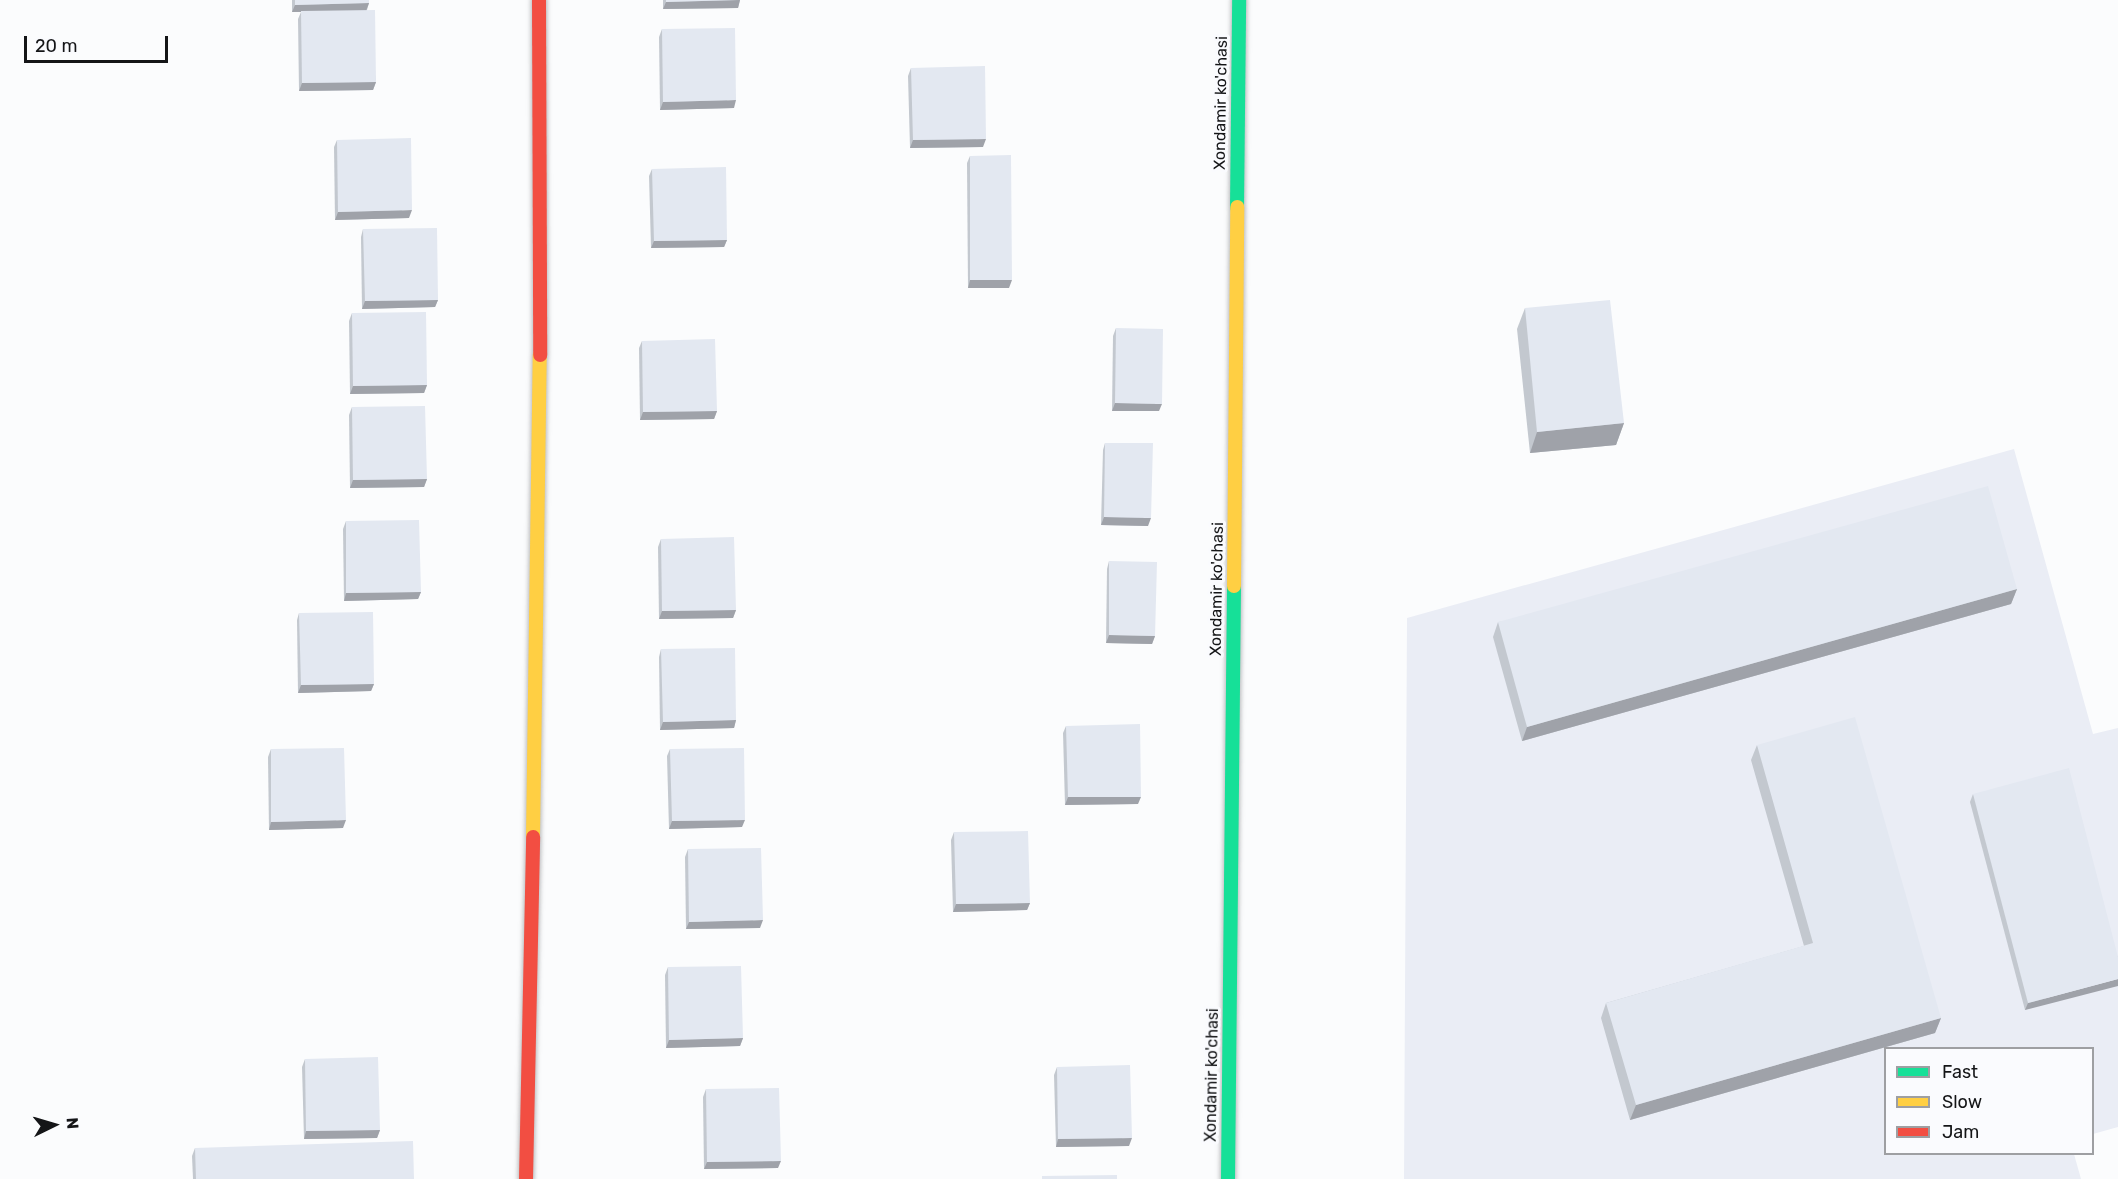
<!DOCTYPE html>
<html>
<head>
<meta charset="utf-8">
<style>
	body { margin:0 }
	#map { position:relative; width:2118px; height:1179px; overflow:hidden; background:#fbfcfd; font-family:Rubik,sans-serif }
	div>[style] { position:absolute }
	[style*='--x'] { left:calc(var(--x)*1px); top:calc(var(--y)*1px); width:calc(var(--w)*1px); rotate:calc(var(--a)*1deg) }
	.built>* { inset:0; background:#eaedf5 }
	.roads { filter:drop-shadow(0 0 2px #c0c1c3) drop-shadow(0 0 2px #c0c1c3) }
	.fast>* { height:14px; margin:-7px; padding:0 7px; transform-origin:7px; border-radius:7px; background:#16e098 }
	.slow>* { height:14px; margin:-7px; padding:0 7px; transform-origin:7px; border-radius:7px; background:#ffcf43 }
	.jam>* { height:14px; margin:-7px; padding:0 7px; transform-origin:7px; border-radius:7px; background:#f24e42 }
	.wall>* { inset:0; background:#c3c8cf }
	.shaded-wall>* { inset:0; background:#9fa2a9 }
	.building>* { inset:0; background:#e3e8f1 }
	span { translate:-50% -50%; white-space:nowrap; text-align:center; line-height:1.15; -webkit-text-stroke:6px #fafbfe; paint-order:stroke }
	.street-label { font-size:16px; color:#141517 }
	.legend { position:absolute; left:1884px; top:1047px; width:210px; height:108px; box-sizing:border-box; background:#fafbfe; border:2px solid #9e9fa2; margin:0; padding:8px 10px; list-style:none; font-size:18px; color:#141517 }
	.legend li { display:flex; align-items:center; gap:12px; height:30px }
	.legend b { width:30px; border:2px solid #9e9fa2 }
	.north { position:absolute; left:24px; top:1095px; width:60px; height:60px; -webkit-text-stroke:4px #fafbfe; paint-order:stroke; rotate:85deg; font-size:16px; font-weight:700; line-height:24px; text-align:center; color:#141517 }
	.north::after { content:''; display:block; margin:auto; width:21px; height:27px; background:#141517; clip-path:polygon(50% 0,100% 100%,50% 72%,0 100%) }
	.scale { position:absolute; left:24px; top:36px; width:144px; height:27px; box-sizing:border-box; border:3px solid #141517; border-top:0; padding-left:8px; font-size:18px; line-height:21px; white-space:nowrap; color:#141517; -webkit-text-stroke:4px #fafbfe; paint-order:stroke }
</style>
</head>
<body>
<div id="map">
	<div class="built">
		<i style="clip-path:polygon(2014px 449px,2093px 734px,2118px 728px,2118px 1127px,2093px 1134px,2092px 1048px,1886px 1048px,1886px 1154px,2074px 1154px,2081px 1179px,1404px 1179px,1407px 618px)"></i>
	</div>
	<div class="roads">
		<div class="fast">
			<i style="--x:1237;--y:207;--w:207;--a:-89.4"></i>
			<i style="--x:1228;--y:1179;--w:593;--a:-89.42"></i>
		</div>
		<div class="slow">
			<i style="--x:1234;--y:586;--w:379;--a:-89.5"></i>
			<i style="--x:533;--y:837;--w:482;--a:-89.2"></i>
		</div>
		<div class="jam">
			<i style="--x:539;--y:0;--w:355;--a:89.8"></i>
			<i style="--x:526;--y:1179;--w:342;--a:-88.8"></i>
		</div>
	</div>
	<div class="wall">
		<i style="clip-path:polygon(292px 0,369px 0,369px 3px,367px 10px,376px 82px,373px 90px,299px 91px,298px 19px,301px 12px,292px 12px)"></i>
		<i style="clip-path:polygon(663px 0,740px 0,738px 8px,663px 9px)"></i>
		<i style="clip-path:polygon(662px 29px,734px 108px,660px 110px,659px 37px)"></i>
		<i style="clip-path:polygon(911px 68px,983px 147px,910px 148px,908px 76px)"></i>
		<i style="clip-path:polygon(337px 140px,409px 218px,335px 220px,334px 147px)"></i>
		<i style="clip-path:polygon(970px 156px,1009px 288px,968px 288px,967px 163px)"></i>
		<i style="clip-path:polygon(652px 169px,727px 240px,724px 247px,651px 248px,649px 176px)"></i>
		<i style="clip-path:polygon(363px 229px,438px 300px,435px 307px,362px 309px,361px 237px)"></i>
		<i style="clip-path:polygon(1525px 308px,1624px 423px,1616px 445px,1530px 453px,1517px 329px)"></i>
		<i style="clip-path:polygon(352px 313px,427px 385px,424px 393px,350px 394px,349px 321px)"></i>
		<i style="clip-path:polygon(1116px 328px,1159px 411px,1112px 411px,1113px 336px)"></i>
		<i style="clip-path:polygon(642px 341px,717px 411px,714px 419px,640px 420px,639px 348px)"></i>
		<i style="clip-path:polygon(352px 407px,427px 479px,424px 487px,350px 488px,349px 415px)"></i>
		<i style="clip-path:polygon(1105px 443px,1148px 526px,1101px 525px,1103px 450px)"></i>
		<i style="clip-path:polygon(346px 521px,421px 592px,418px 599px,344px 601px,343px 529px)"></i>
		<i style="clip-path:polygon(661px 539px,736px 610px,733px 618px,659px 619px,658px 547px)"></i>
		<i style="clip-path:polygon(1109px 561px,1155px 636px,1152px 644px,1106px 643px,1107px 569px)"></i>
		<i style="clip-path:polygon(2017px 589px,2011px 604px,1522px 741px,1493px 637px,1498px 622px)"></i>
		<i style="clip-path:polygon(299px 613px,374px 684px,371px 691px,298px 693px,297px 620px)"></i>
		<i style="clip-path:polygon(661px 649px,736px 720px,734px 728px,660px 730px,659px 657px)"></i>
		<i style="clip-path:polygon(1066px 726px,1138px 804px,1065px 805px,1063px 733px)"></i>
		<i style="clip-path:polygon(1757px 745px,1941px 1018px,1935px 1033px,1630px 1120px,1601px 1018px,1606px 1003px,1804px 946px,1751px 760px)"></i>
		<i style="clip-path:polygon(271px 749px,343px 828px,269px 830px,268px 757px)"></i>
		<i style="clip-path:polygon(670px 749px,742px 827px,669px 829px,667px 756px)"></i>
		<i style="clip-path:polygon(1973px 794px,2118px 957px,2025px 1010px,1970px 802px)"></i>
		<i style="clip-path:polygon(954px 832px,1030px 903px,1027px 910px,953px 912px,951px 840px)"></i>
		<i style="clip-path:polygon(688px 849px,760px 928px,686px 929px,685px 857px)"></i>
		<i style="clip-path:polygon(668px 967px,743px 1038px,740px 1046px,666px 1048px,665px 975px)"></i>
		<i style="clip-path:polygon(305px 1059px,380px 1130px,377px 1138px,304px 1139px,302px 1067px)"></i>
		<i style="clip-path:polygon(1057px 1067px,1129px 1146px,1056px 1147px,1054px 1075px)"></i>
		<i style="clip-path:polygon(706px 1089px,778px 1168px,704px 1169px,703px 1097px)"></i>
		<i style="clip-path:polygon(195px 1148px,414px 1179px,193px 1179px,192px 1156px)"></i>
	</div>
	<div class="shaded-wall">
		<i style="clip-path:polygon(740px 0,738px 8px,663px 9px,666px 2px)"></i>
		<i style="clip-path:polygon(369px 3px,366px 11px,292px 12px,295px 5px)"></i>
		<i style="clip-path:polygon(376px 82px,373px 90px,299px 91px,302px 83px)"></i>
		<i style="clip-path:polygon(736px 100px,734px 108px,660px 110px,663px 102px)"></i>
		<i style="clip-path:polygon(986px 139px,983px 147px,910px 148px,913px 140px)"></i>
		<i style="clip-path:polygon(412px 210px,409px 218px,335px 220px,338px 212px)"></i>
		<i style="clip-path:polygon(727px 240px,724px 247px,651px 248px,654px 241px)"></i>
		<i style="clip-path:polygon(970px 280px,1012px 280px,1009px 288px,968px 288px)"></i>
		<i style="clip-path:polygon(438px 300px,435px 307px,362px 309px,365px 301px)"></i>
		<i style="clip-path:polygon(427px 385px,424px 393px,350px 394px,353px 386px)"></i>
		<i style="clip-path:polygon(1115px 403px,1162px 404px,1159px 411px,1112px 411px)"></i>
		<i style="clip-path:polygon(717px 411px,714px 419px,640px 420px,643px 412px)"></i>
		<i style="clip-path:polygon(1624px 423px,1616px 445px,1530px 453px,1537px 432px)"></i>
		<i style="clip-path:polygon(427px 479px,424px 487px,350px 488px,353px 480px)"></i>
		<i style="clip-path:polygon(1104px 517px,1151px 518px,1148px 526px,1101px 525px)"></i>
		<i style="clip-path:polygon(2017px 589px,2011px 604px,1522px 741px,1527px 727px)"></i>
		<i style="clip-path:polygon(421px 592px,418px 599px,344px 601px,346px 593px)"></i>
		<i style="clip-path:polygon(736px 610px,733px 618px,659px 619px,662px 611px)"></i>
		<i style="clip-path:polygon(1109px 635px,1155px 636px,1152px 644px,1106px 643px)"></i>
		<i style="clip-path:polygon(374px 684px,371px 691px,298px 693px,301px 685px)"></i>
		<i style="clip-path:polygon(736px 720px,734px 728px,660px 730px,663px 722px)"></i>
		<i style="clip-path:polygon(1068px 797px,1141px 797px,1138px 804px,1065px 805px)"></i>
		<i style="clip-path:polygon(346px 820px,343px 828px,269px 830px,271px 822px)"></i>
		<i style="clip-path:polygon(745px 820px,742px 827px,669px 829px,672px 821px)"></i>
		<i style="clip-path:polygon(1030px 903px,1027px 910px,953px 912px,956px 904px)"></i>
		<i style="clip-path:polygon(763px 920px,760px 928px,686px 929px,689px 922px)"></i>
		<i style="clip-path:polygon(2118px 979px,2118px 986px,2025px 1010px,2028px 1003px)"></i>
		<i style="clip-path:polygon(1941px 1018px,1935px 1033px,1630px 1120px,1636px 1105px)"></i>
		<i style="clip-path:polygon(743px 1038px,740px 1046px,666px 1048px,669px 1040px)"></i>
		<i style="clip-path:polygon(380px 1130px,377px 1138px,304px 1139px,306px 1131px)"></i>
		<i style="clip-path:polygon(1132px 1138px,1129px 1146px,1056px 1147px,1058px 1139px)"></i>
		<i style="clip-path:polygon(781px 1161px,778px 1168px,704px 1169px,707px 1162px)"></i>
	</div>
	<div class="building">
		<i style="clip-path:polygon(295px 0,369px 0,369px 3px,295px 5px)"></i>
		<i style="clip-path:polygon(666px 0,737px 0,666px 2px)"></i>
		<i style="clip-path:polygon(375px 10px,376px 82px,302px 83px,301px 11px)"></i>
		<i style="clip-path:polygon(735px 28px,736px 100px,663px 102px,662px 29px)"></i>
		<i style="clip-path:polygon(985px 66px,986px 139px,913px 140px,911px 68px)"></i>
		<i style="clip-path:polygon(411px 138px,412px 210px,338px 212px,337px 140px)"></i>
		<i style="clip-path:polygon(1011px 155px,1012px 280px,970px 280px,970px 156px)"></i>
		<i style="clip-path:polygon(726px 167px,727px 240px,654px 241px,652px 169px)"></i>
		<i style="clip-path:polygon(437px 228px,438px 300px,365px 301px,363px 229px)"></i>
		<i style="clip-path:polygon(1610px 300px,1624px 423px,1537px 432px,1525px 308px)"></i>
		<i style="clip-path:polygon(426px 312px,427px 385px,353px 386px,352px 313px)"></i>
		<i style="clip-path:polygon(1116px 328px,1163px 329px,1162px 404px,1115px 403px)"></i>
		<i style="clip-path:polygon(715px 339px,717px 411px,643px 412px,642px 341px)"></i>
		<i style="clip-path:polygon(425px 406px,427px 479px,353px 480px,352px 407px)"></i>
		<i style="clip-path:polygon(1105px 443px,1153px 443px,1151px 518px,1104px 517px)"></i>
		<i style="clip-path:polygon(1988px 486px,2017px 589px,1527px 727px,1498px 622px)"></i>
		<i style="clip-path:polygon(419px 520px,421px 592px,346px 593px,346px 521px)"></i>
		<i style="clip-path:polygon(734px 537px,736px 610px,662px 611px,661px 539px)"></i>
		<i style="clip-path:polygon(1109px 561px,1157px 562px,1155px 636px,1109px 635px)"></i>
		<i style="clip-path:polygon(373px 612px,374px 684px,301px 685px,299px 613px)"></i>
		<i style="clip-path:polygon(735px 648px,736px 720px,663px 722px,661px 649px)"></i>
		<i style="clip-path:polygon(1855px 717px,1941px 1018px,1636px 1105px,1606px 1003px,1813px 943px,1757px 745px)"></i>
		<i style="clip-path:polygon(1140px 724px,1141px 797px,1068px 797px,1066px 726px)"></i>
		<i style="clip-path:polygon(344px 748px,346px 820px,271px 822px,271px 749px)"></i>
		<i style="clip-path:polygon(744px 748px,745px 820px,672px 821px,670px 749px)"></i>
		<i style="clip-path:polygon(2069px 768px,2118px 957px,2118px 979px,2028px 1003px,1973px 794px)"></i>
		<i style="clip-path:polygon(1028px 831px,1030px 903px,956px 904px,954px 832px)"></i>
		<i style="clip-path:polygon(761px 848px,763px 920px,689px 922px,688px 849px)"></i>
		<i style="clip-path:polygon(741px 966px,743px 1038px,669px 1040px,668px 967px)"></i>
		<i style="clip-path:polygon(378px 1057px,380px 1130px,306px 1131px,305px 1059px)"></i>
		<i style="clip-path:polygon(1130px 1065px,1132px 1138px,1058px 1139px,1057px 1067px)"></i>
		<i style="clip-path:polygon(779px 1088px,781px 1161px,707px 1162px,706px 1089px)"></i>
		<i style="clip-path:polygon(413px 1141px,414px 1179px,196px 1179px,195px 1148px)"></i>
		<i style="clip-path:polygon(1117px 1175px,1117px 1179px,1042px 1179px,1042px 1176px)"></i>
	</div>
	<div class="street-label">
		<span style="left:1221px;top:103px;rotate:-89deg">Xondamir ko'chasi</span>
		<span style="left:1217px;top:589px;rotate:-89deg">Xondamir ko'chasi</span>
		<span style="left:1212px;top:1075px;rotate:-89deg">Xondamir ko'chasi</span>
	</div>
	<ul class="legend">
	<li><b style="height:8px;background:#16e098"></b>Fast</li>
	<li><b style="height:8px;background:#ffcf43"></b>Slow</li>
	<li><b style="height:8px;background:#f24e42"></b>Jam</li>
	</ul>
	<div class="north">N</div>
	<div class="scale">20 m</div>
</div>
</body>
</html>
